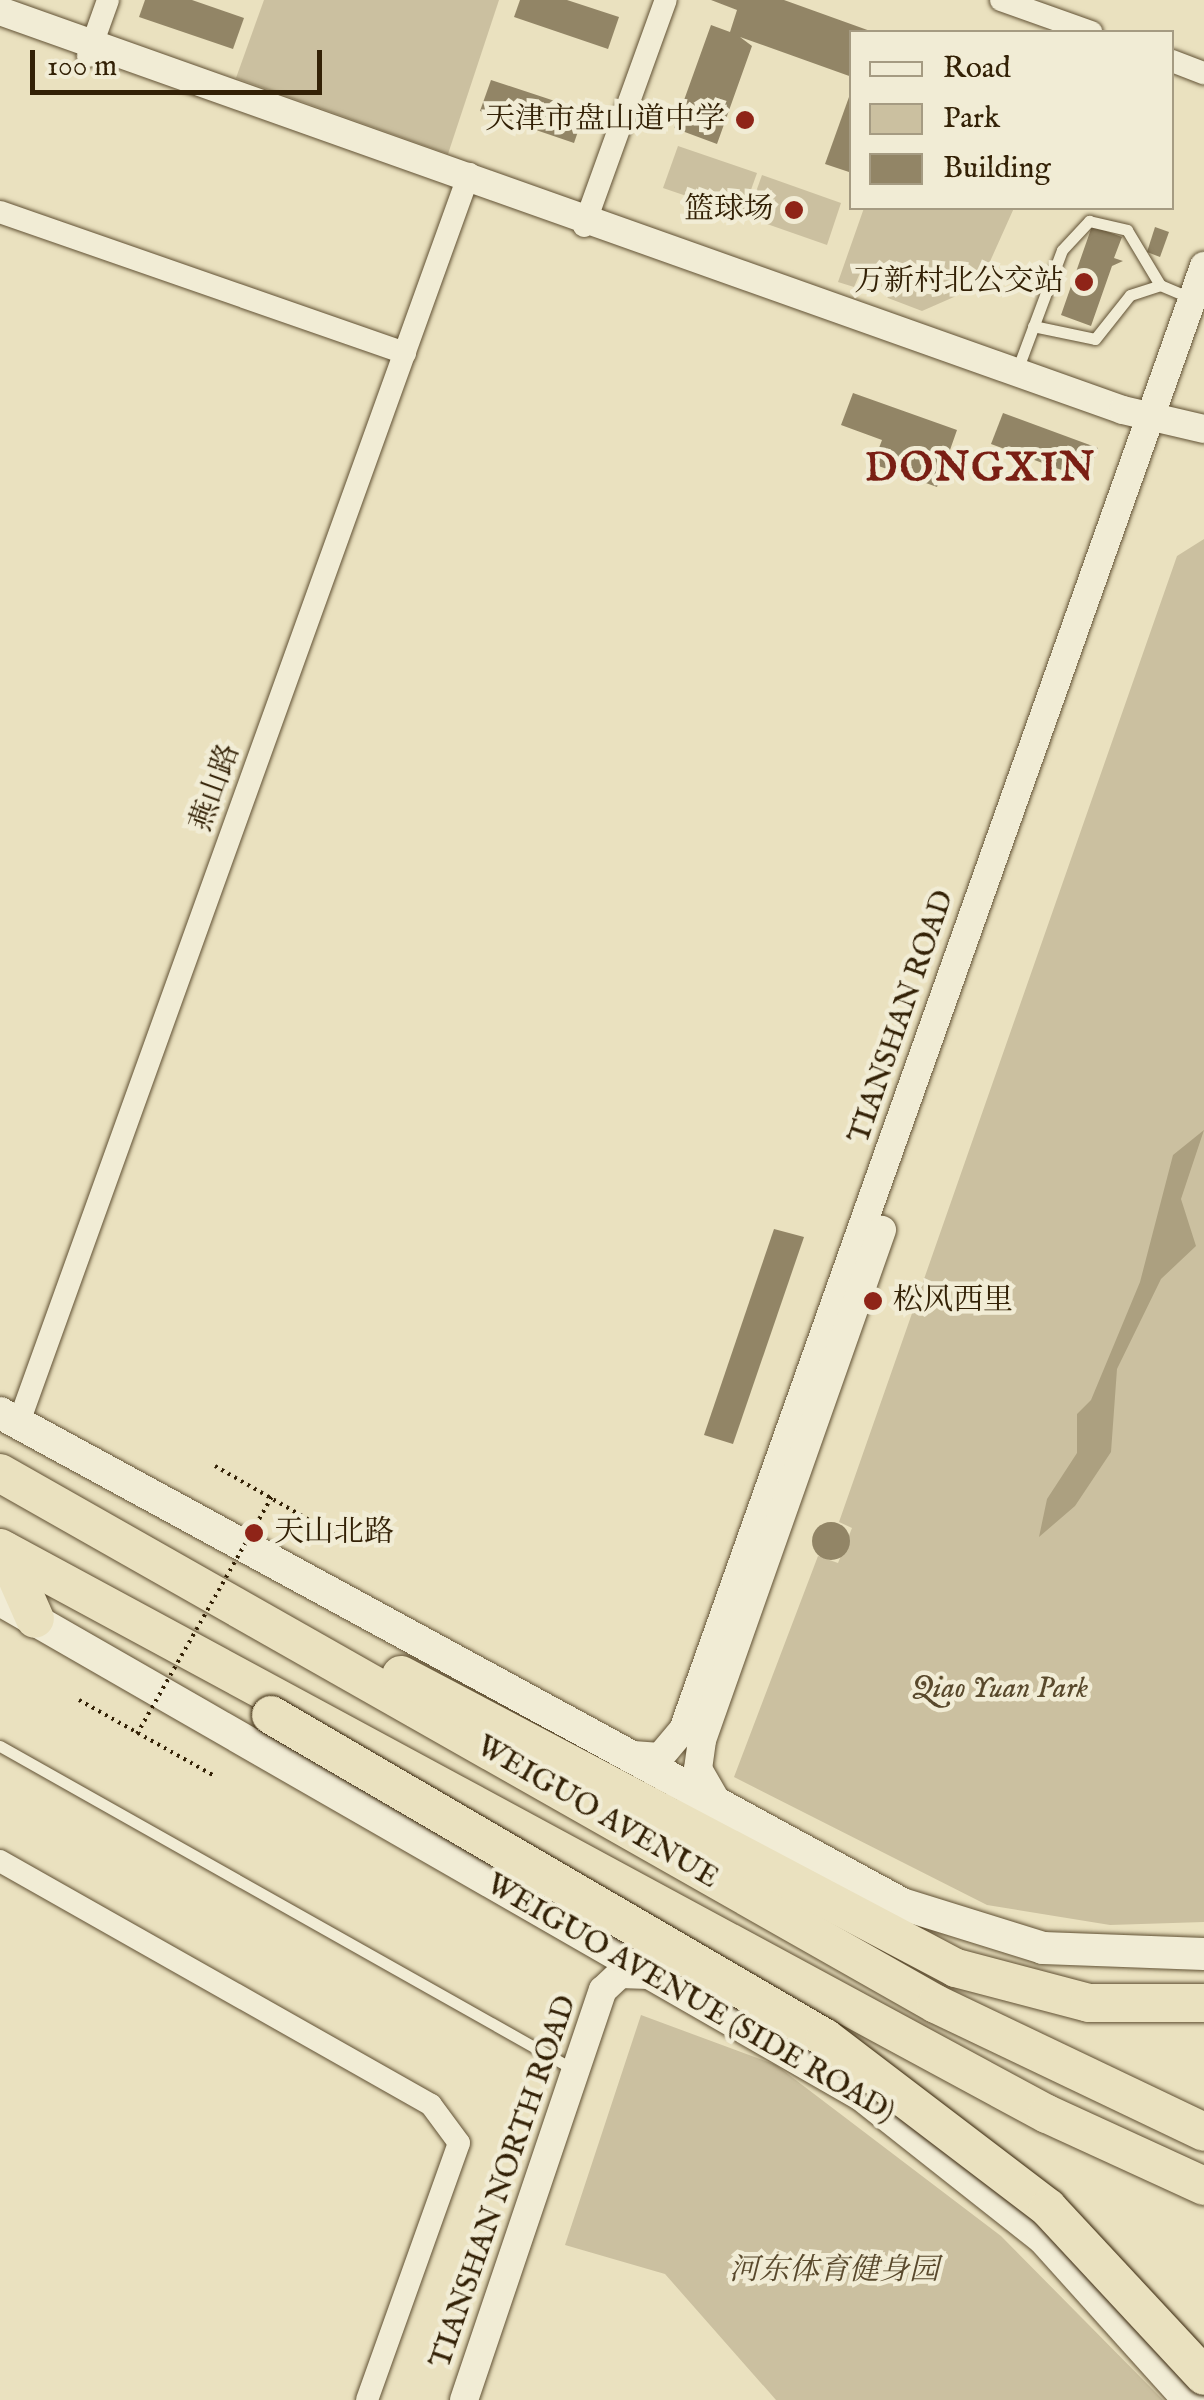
<!DOCTYPE html>
<html>
<head>
<meta charset="utf-8">
<style>
	body { margin:0 }
	#map { position:relative; width:1204px; height:2400px; overflow:hidden; background:#eae1bf; font-family:"IM FELL English","Noto Serif SC",serif }
	div>[style] { position:absolute }
	[style*='--x'] { left:calc(var(--x)*1px); top:calc(var(--y)*1px); width:calc(var(--w)*1px); rotate:calc(var(--a)*1deg) }
	.green>* { inset:0; background:#cbc0a0 }
	.water>* { inset:0; background:#aca080 }
	.building>* { inset:0; background:#928566 }
	.round { border-radius:50% }
	.path>* { height:4px; margin-top:-2px; transform-origin:0; background:repeating-linear-gradient(90deg,#332106 0 2.5px,transparent 0 7.5px) }
	.roads { filter:drop-shadow(0 0 2px #615134) drop-shadow(0 0 2px #615134) }
	.service>* { height:11px; margin:-5.5px; padding:0 5.5px; transform-origin:5.5px; border-radius:5.5px; background:#f1ecd5 }
	.minor>* { height:22px; margin:-11px; padding:0 11px; transform-origin:11px; border-radius:11px; background:#f1ecd5 }
	.tertiary>* { height:28px; margin:-14px; padding:0 14px; transform-origin:14px; border-radius:14px; background:#f1ecd5 }
	.secondary>* { height:32px; margin:-16px; padding:0 16px; transform-origin:16px; border-radius:16px; background:#f1ecd5 }
	.trunk>* { height:38px; margin:-19px; padding:0 19px; transform-origin:19px; border-radius:19px; background:#eae1bf }
	.path-bridge>* { height:4px; margin-top:-2px; transform-origin:0; background:repeating-linear-gradient(90deg,#332106 0 2.5px,transparent 0 7.5px) }
	.bridges { filter:drop-shadow(0 0 2px #332106) drop-shadow(0 0 2px #332106) }
	.trunk-bridge>* { height:38px; margin:-19px; padding:0 19px; transform-origin:19px; border-radius:19px; background:#eae1bf }
	.dots>* { width:28px; height:28px; translate:-50% -50%; box-sizing:border-box; border:5px solid #f1ecd5; border-radius:50% }
	span { translate:-50% -50%; white-space:nowrap; text-align:center; line-height:1.15; -webkit-text-stroke:9px #f1ecd5; paint-order:stroke }
	.poi-label { font-size:30px; color:#332106 }
	.right { translate:-100% -50%; text-align:right }
	.left { translate:0 -50%; text-align:left }
	.street-label { font-size:30px; color:#332106 }
	.park-label { font-size:30px; color:#59492c; font-style:italic }
	.district-label { font-size:40px; color:#7a1f14; font-weight:700; letter-spacing:2.5px }
	.legend { position:absolute; left:849px; top:30px; width:325px; height:180px; box-sizing:border-box; background:#f1ecd5; border:2px solid #a59b82; margin:0; padding:12px 18px; list-style:none; font-size:30px; color:#332106 }
	.legend li { display:flex; align-items:center; gap:20px; height:50px }
	.legend b { width:50px; border:2px solid #a59b82 }
	.scale { position:absolute; left:30px; top:50px; width:292px; height:45px; box-sizing:border-box; border:5px solid #332106; border-top:0; padding-left:12px; font-size:30px; line-height:35px; white-space:nowrap; color:#332106; -webkit-text-stroke:8px #f1ecd5; paint-order:stroke }
</style>
</head>
<body>
<div id="map">
	<div class="green">
		<i style="clip-path:polygon(264px 0,499px 0,448px 154px,236px 78px)"></i>
		<i style="clip-path:polygon(678px 146px,757px 173px,742px 215px,663px 188px)"></i>
		<i style="clip-path:polygon(762px 175px,841px 203px,827px 245px,747px 217px)"></i>
		<i style="clip-path:polygon(864px 208px,1014px 208px,979px 286px,922px 311px,888px 298px,863px 266px,854px 287px,838px 282px)"></i>
		<i style="clip-path:polygon(1204px 539px,1204px 1922px,1110px 1925px,987px 1905px,734px 1777px,818px 1556px,838px 1563px,852px 1528px,839px 1522px,1177px 556px)"></i>
		<i style="clip-path:polygon(641px 2015px,776px 2065px,1001px 2236px,1163px 2400px,776px 2400px,665px 2274px,565px 2245px)"></i>
	</div>
	<div class="water">
		<i style="clip-path:polygon(1204px 1130px,1181px 1199px,1196px 1246px,1161px 1279px,1117px 1369px,1111px 1452px,1075px 1506px,1039px 1537px,1047px 1499px,1077px 1453px,1077px 1414px,1091px 1400px,1140px 1282px,1173px 1155px)"></i>
	</div>
	<div class="building">
		<i style="clip-path:polygon(145px 0,192px 0,244px 18px,233px 49px,139px 17px)"></i>
		<i style="clip-path:polygon(520px 0,567px 0,619px 17px,608px 49px,514px 17px)"></i>
		<i style="clip-path:polygon(711px 0,784px 0,873px 32px,852px 32px,852px 77px,740px 37px,752px 46px,717px 144px,674px 128px,711px 25px,730px 32px,737px 10px)"></i>
		<i style="clip-path:polygon(491px 80px,585px 111px,574px 143px,480px 111px)"></i>
		<i style="clip-path:polygon(849px 97px,852px 98px,852px 173px,825px 164px)"></i>
		<i style="clip-path:polygon(1092px 226px,1122px 237px,1114px 258px,1123px 261px,1112px 266px,1091px 326px,1061px 315px)"></i>
		<i style="clip-path:polygon(1155px 227px,1169px 232px,1160px 257px,1147px 252px)"></i>
		<i style="clip-path:polygon(853px 393px,957px 430px,937px 487px,873px 464px,882px 440px,841px 425px)"></i>
		<i style="clip-path:polygon(1003px 413px,1098px 448px,1086px 479px,991px 444px)"></i>
		<i style="clip-path:polygon(774px 1229px,804px 1237px,733px 1444px,704px 1435px)"></i>
		<i class="round" style="left:812px;top:1522px;width:38px;height:38px"></i>
	</div>
	<div class="path">
		<i style="--x:215;--y:1466;--w:149;--a:29.8"></i>
		<i style="--x:79;--y:1700;--w:157;--a:29.3"></i>
	</div>
	<div class="roads">
		<div class="service">
			<i style="--x:1033;--y:326;--w:63;--a:11.8"></i>
			<i style="--x:1095;--y:339;--w:56;--a:-51.5"></i>
			<i style="--x:1130;--y:295;--w:32;--a:-18"></i>
			<i style="--x:1016;--y:373;--w:131;--a:-69.5"></i>
			<i style="--x:1062;--y:250;--w:40;--a:-47"></i>
			<i style="--x:1089;--y:221;--w:39;--a:13"></i>
			<i style="--x:1127;--y:230;--w:64;--a:59"></i>
			<i style="--x:1160;--y:285;--w:34;--a:23"></i>
			<i style="--x:0;--y:1746;--w:650;--a:29.41"></i>
		</div>
		<div class="minor">
			<i style="--x:1001;--y:0;--w:96;--a:19.6"></i>
			<i style="--x:88;--y:56;--w:59;--a:-70.3"></i>
			<i style="--x:1172;--y:61;--w:34;--a:21"></i>
			<i style="--x:0;--y:212;--w:429;--a:19.2"></i>
			<i style="--x:584;--y:226;--w:240;--a:-70.1"></i>
			<i style="--x:19;--y:1422;--w:1327;--a:-70.17"></i>
			<i style="--x:0;--y:1861;--w:495;--a:29.5"></i>
			<i style="--x:431;--y:2105;--w:47;--a:53.6"></i>
			<i style="--x:459;--y:2143;--w:273;--a:109.7"></i>
		</div>
		<div class="tertiary">
			<i style="--x:0;--y:11;--w:1192;--a:19.56"></i>
			<i style="--x:1123;--y:410;--w:83;--a:13.2"></i>
			<i style="--x:633;--y:1755;--w:27;--a:4"></i>
			<i style="--x:660;--y:1757;--w:35;--a:-50"></i>
			<i style="--x:683;--y:1730;--w:1554;--a:-70.41"></i>
			<i style="--x:717;--y:1802;--w:38;--a:-120"></i>
			<i style="--x:698;--y:1769;--w:29;--a:-82"></i>
			<i style="--x:702;--y:1740;--w:541;--a:-70.56"></i>
			<i style="--x:464;--y:2400;--w:433;--a:-71.3"></i>
			<i style="--x:603;--y:1990;--w:23;--a:-43"></i>
			<i style="--x:620;--y:1974;--w:36;--a:2"></i>
		</div>
		<div class="secondary">
			<i style="--x:0;--y:1413;--w:1027;--a:28.56"></i>
			<i style="--x:902;--y:1904;--w:148;--a:17.3"></i>
			<i style="--x:1043;--y:1948;--w:161;--a:2.1"></i>
			<i style="--x:0;--y:1600;--w:994;--a:29.87"></i>
			<i style="--x:862;--y:2095;--w:231;--a:38.3"></i>
			<i style="--x:1043;--y:2238;--w:218;--a:48"></i>
		</div>
		<div class="trunk">
			<i style="--x:0;--y:1473;--w:1076;--a:29.57"></i>
			<i style="--x:936;--y:2004;--w:297;--a:25.5"></i>
			<i style="--x:0;--y:1548;--w:1190;--a:28.4"></i>
			<i style="--x:1047;--y:2114;--w:173;--a:24.6"></i>
			<i style="--x:5;--y:1551;--w:74;--a:66.2"></i>
			<i style="--x:401;--y:1675;--w:628;--a:27.83"></i>
			<i style="--x:956;--y:1968;--w:138;--a:14.7"></i>
			<i style="--x:1089;--y:2003;--w:115;--a:0"></i>
		</div>
	</div>
	<div class="path-bridge">
		<i style="--x:137;--y:1734;--w:275;--a:-60.4"></i>
	</div>
	<div class="bridges">
		<div class="trunk-bridge">
			<i style="--x:271;--y:1715;--w:641;--a:30.24"></i>
			<i style="--x:825;--y:2038;--w:280;--a:37.3"></i>
			<i style="--x:1048;--y:2208;--w:229;--a:47.1"></i>
		</div>
	</div>
	<div class="dots">
		<i style="left:745px;top:120px;background:#8f2418"></i>
		<i style="left:794px;top:210px;background:#8f2418"></i>
		<i style="left:1084px;top:282px;background:#8f2418"></i>
		<i style="left:873px;top:1301px;background:#8f2418"></i>
		<i style="left:254px;top:1533px;background:#8f2418"></i>
	</div>
	<div class="poi-label">
		<span class="right" style="left:725px;top:120px">天津市盘山道中学</span>
		<span class="right" style="left:774px;top:210px">篮球场</span>
		<span class="right" style="left:1064px;top:282px">万新村北公交站</span>
		<span class="left" style="left:893px;top:1301px">松风西里</span>
		<span class="left" style="left:274px;top:1533px">天山北路</span>
	</div>
	<div class="street-label">
		<span style="left:216px;top:788px;rotate:-70deg">燕山路</span>
		<span style="left:902px;top:1017px;rotate:-71deg">TIANSHAN ROAD</span>
		<span style="left:597px;top:1813px;rotate:30deg">WEIGUO AVENUE</span>
		<span style="left:690px;top:1999px;rotate:30deg">WEIGUO AVENUE (SIDE ROAD)</span>
		<span style="left:504px;top:2182px;rotate:-71deg">TIANSHAN NORTH ROAD</span>
	</div>
	<div class="park-label">
		<span style="left:1000px;top:1689px">Qiao Yuan Park</span>
		<span style="left:834px;top:2271px">河东体育健身园</span>
	</div>
	<div class="district-label">
		<span style="left:981px;top:470px">DONGXIN</span>
	</div>
	<ul class="legend">
	<li><b style="height:12px;background:#f1ecd5"></b>Road</li>
	<li><b style="height:28px;background:#cbc0a0"></b>Park</li>
	<li><b style="height:28px;background:#928566"></b>Building</li>
	</ul>
	<div class="scale">100 m</div>
</div>
</body>
</html>
